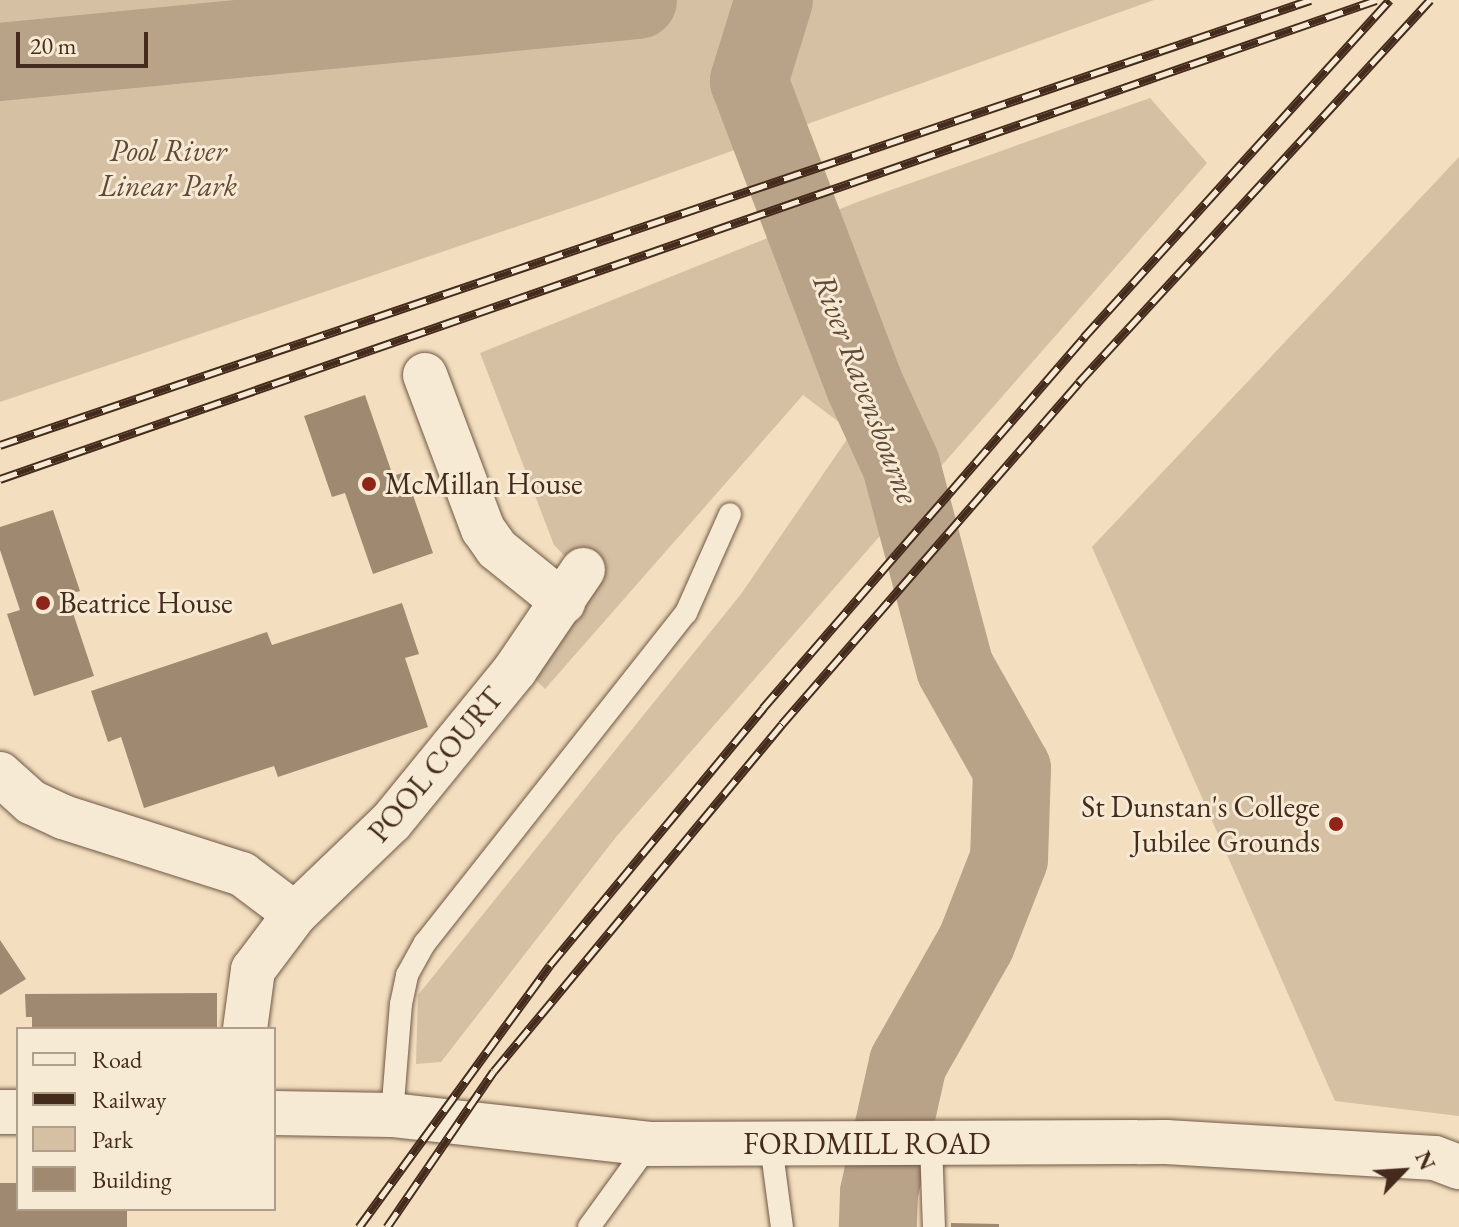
<!DOCTYPE html>
<html>
<head>
<meta charset="utf-8">
<style>
	body { margin:0 }
	#map { position:relative; width:1459px; height:1227px; overflow:hidden; background:#f3dfbf; font-family:"EB Garamond",serif }
	div>[style] { position:absolute }
	[style*='--x'] { left:calc(var(--x)*1px); top:calc(var(--y)*1px); width:calc(var(--w)*1px); rotate:calc(var(--a)*1deg) }
	.green>* { inset:0; background:#d5c0a3 }
	.river>* { height:78px; margin:-39px; padding:0 39px; transform-origin:39px; border-radius:39px; background:#b8a288 }
	.building>* { inset:0; background:#9f8971 }
	.roads { filter:drop-shadow(0 0 2px #705845) drop-shadow(0 0 2px #705845) }
	.service>* { height:22px; margin:-11px; padding:0 11px; transform-origin:11px; border-radius:11px; background:#f7ead5 }
	.minor>* { height:44px; margin:-22px; padding:0 22px; transform-origin:22px; border-radius:22px; background:#f7ead5 }
	.rail>* { height:9px; margin-top:-4.5px; transform-origin:0; background:repeating-linear-gradient(90deg,#f7ead5 0 18px,#442b1c 0 36px); box-sizing:border-box; border-block:2px solid #442b1c }
	.dots>* { width:22px; height:22px; translate:-50% -50%; box-sizing:border-box; border:4px solid #f7ead5; border-radius:50% }
	span { translate:-50% -50%; white-space:nowrap; text-align:center; line-height:1.15; -webkit-text-stroke:6px #f7ead5; paint-order:stroke }
	.park-label { font-size:30px; color:#614937; font-style:italic }
	.poi-label { font-size:30px; color:#442b1c }
	.left { translate:0 -50%; text-align:left }
	.right { translate:-100% -50%; text-align:right }
	.street-label { font-size:30px; color:#442b1c }
	.water-label { font-size:32px; color:#614937; font-style:italic }
	.legend { position:absolute; left:16px; top:1027px; width:260px; height:184px; box-sizing:border-box; background:#f7ead5; border:2px solid #af9e8b; margin:0; padding:10px 14px; list-style:none; font-size:24px; color:#442b1c }
	.legend li { display:flex; align-items:center; gap:16px; height:40px }
	.legend b { width:40px; border:2px solid #af9e8b }
	.north { position:absolute; left:1363px; top:1131px; width:80px; height:80px; -webkit-text-stroke:6px #f7ead5; paint-order:stroke; rotate:65deg; font-size:22px; font-weight:700; line-height:32px; text-align:center; color:#442b1c }
	.north::after { content:''; display:block; margin:auto; width:28px; height:36px; background:#442b1c; clip-path:polygon(50% 0,100% 100%,50% 72%,0 100%) }
	.scale { position:absolute; left:16px; top:32px; width:132px; height:36px; box-sizing:border-box; border:4px solid #442b1c; border-top:0; padding-left:10px; font-size:24px; line-height:28px; white-space:nowrap; color:#442b1c; -webkit-text-stroke:6px #f7ead5; paint-order:stroke }
</style>
</head>
<body>
<div id="map">
	<div class="green">
		<i style="clip-path:polygon(0 0,1154px 0,595px 200px,0 402px)"></i>
		<i style="clip-path:polygon(1150px 98px,1207px 163px,616px 837px,441px 1062px,416px 1064px,418px 995px,741px 594px,852px 432px,803px 395px,545px 689px,534px 678px,584px 576px,554px 545px,480px 353px,860px 201px)"></i>
		<i style="clip-path:polygon(1459px 157px,1459px 1116px,1335px 1101px,1092px 547px)"></i>
	</div>
	<div class="river">
		<i style="--x:774;--y:0;--w:85;--a:107.2"></i>
		<i style="--x:749;--y:81;--w:324;--a:69.2"></i>
		<i style="--x:864;--y:384;--w:89;--a:65.4"></i>
		<i style="--x:901;--y:465;--w:210;--a:75.1"></i>
		<i style="--x:955;--y:668;--w:116;--a:60.6"></i>
		<i style="--x:1012;--y:769;--w:90;--a:91.9"></i>
		<i style="--x:1009;--y:859;--w:90;--a:111.4"></i>
		<i style="--x:976;--y:943;--w:138;--a:119.5"></i>
		<i style="--x:908;--y:1063;--w:133;--a:102.6"></i>
		<i style="--x:879;--y:1193;--w:34;--a:92"></i>
		<i style="--x:0;--y:62;--w:641;--a:-5.55"></i>
	</div>
	<div class="building">
		<i style="clip-path:polygon(365px 395px,393px 476px,405px 472px,433px 553px,373px 574px,345px 493px,332px 497px,304px 416px)"></i>
		<i style="clip-path:polygon(53px 510px,80px 591px,67px 595px,94px 676px,34px 696px,7px 614px,20px 610px,0 550px,0 527px)"></i>
		<i style="clip-path:polygon(402px 603px,419px 654px,405px 658px,428px 727px,278px 777px,274px 766px,144px 808px,121px 737px,108px 742px,91px 691px,267px 632px,272px 645px)"></i>
		<i style="clip-path:polygon(0 940px,26px 979px,0 995px)"></i>
		<i style="clip-path:polygon(217px 993px,217px 1029px,32px 1029px,32px 1017px,26px 1017px,25px 994px)"></i>
		<i style="clip-path:polygon(0 1183px,18px 1183px,18px 1209px,127px 1209px,127px 1227px,0 1227px)"></i>
		<i style="clip-path:polygon(951px 1223px,999px 1224px,999px 1227px,951px 1227px)"></i>
	</div>
	<div class="roads">
		<div class="service">
			<i style="--x:392;--y:1115;--w:111;--a:-85.4"></i>
			<i style="--x:401;--y:1004;--w:30;--a:-78"></i>
			<i style="--x:407;--y:975;--w:37;--a:-61"></i>
			<i style="--x:425;--y:943;--w:421;--a:-51.7"></i>
			<i style="--x:686;--y:613;--w:108;--a:-66"></i>
			<i style="--x:931;--y:1143;--w:84;--a:88"></i>
			<i style="--x:771;--y:1145;--w:83;--a:82.4"></i>
			<i style="--x:589;--y:1227;--w:102;--a:-54.1"></i>
		</div>
		<div class="minor">
			<i style="--x:425;--y:375;--w:165;--a:69.4"></i>
			<i style="--x:483;--y:529;--w:24;--a:55"></i>
			<i style="--x:497;--y:549;--w:85;--a:38.8"></i>
			<i style="--x:0;--y:774;--w:42;--a:42.1"></i>
			<i style="--x:31;--y:802;--w:35;--a:25"></i>
			<i style="--x:63;--y:817;--w:188;--a:17.7"></i>
			<i style="--x:242;--y:874;--w:66;--a:37"></i>
			<i style="--x:295;--y:914;--w:133;--a:-43.8"></i>
			<i style="--x:391;--y:822;--w:196;--a:-50.8"></i>
			<i style="--x:515;--y:670;--w:121;--a:-55.8"></i>
			<i style="--x:245;--y:1029;--w:60;--a:-82.3"></i>
			<i style="--x:253;--y:970;--w:70;--a:-53.1"></i>
			<i style="--x:0;--y:1112;--w:18;--a:0"></i>
			<i style="--x:274;--y:1113;--w:118;--a:1"></i>
			<i style="--x:392;--y:1115;--w:259;--a:6.4"></i>
			<i style="--x:649;--y:1144;--w:517;--a:-0.22"></i>
			<i style="--x:1166;--y:1142;--w:269;--a:3.4"></i>
			<i style="--x:1435;--y:1158;--w:26;--a:21"></i>
		</div>
	</div>
	<div class="rail">
		<i style="--x:0;--y:445;--w:1384;--a:-18.76"></i>
		<i style="--x:0;--y:479;--w:1457;--a:-19.19"></i>
		<i style="--x:359;--y:1227;--w:324;--a:-53.9"></i>
		<i style="--x:550;--y:965;--w:334;--a:-50.3"></i>
		<i style="--x:763;--y:708;--w:491;--a:-49.1"></i>
		<i style="--x:1084;--y:337;--w:455;--a:-47.8"></i>
		<i style="--x:387;--y:1227;--w:189;--a:-55.6"></i>
		<i style="--x:494;--y:1071;--w:451;--a:-50.3"></i>
		<i style="--x:782;--y:724;--w:453;--a:-49"></i>
		<i style="--x:1079;--y:382;--w:519;--a:-47.42"></i>
	</div>
	<div class="dots">
		<i style="left:369px;top:484px;background:#8f2418"></i>
		<i style="left:43px;top:603px;background:#8f2418"></i>
		<i style="left:1336px;top:824px;background:#8f2418"></i>
	</div>
	<div class="park-label">
		<span style="left:168px;top:168px">Pool River<br>Linear Park</span>
	</div>
	<div class="poi-label">
		<span class="left" style="left:385px;top:484px">McMillan House</span>
		<span class="left" style="left:59px;top:603px">Beatrice House</span>
		<span class="right" style="left:1320px;top:824px">St Dunstan's College<br>Jubilee Grounds</span>
	</div>
	<div class="street-label">
		<span style="left:436px;top:765px;rotate:-50deg">POOL COURT</span>
		<span style="left:867px;top:1144px">FORDMILL ROAD</span>
	</div>
	<div class="water-label">
		<span style="left:866px;top:389px;rotate:69deg">River Ravensbourne</span>
	</div>
	<ul class="legend">
	<li><b style="height:10px;background:#f7ead5"></b>Road</li>
	<li><b style="height:10px;background:#442b1c"></b>Railway</li>
	<li><b style="height:22px;background:#d5c0a3"></b>Park</li>
	<li><b style="height:22px;background:#9f8971"></b>Building</li>
	</ul>
	<div class="north">N</div>
	<div class="scale">20 m</div>
</div>
</body>
</html>
